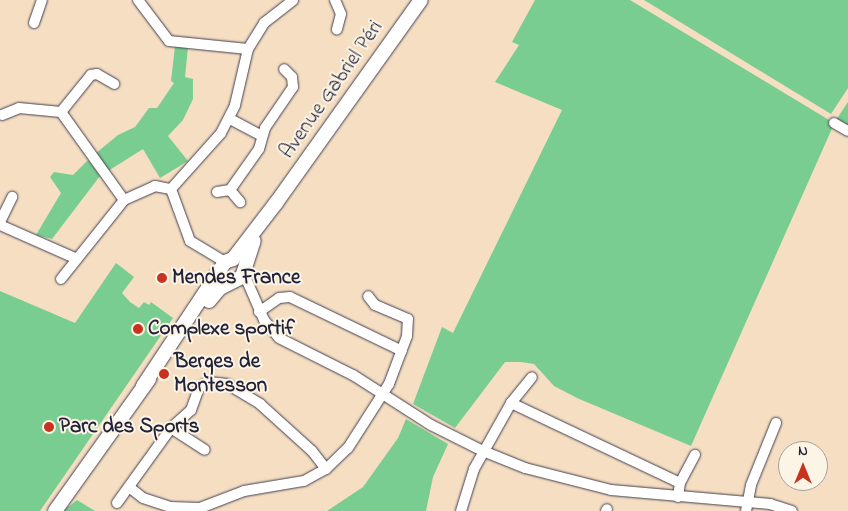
<!DOCTYPE html>
<html>
<head>
<meta charset="utf-8">
<style>
	body { margin:0 }
	#map { position:relative; width:848px; height:511px; overflow:hidden; background:#f5dec2; font-family:"Indie Flower",sans-serif }
	div>[style] { position:absolute }
	[style*='--x'] { left:calc(var(--x)*1px); top:calc(var(--y)*1px); width:calc(var(--w)*1px); rotate:calc(var(--a)*1deg) }
	.green>* { inset:0; background:#7acd90 }
	.roads { filter:drop-shadow(0 0 1px #423e4f) drop-shadow(0 0 1px #423e4f) }
	.minor>* { height:10px; margin:-5px; padding:0 5px; transform-origin:5px; border-radius:5px; background:#fff }
	.major>* { height:14px; margin:-7px; padding:0 7px; transform-origin:7px; border-radius:7px; background:#fff }
	.dots>* { width:14px; height:14px; translate:-50% -50%; box-sizing:border-box; border:2px solid #fcf5e5; border-radius:50% }
	span { translate:-50% -50%; white-space:nowrap; text-align:center; line-height:1.15; -webkit-text-stroke:4px #fcf5e5; paint-order:stroke }
	.street-label { font-size:21px; color:#22223b }
	.poi-label { font-size:21px; color:#22223b; font-weight:700 }
	.left { translate:0 -50%; text-align:left }
	.north { position:absolute; left:778px; top:441px; width:50px; height:50px; box-sizing:border-box; background:#fcf5e5; border:1px solid #a5a1a1; border-radius:50%; rotate:0deg; font-size:14px; font-weight:700; line-height:20px; text-align:center; color:#22223b }
	.north::after { content:''; display:block; margin:auto; width:18px; height:22px; background:#c8321e; clip-path:polygon(50% 0,100% 100%,50% 72%,0 100%) }
</style>
</head>
<body>
<div id="map">
	<div class="green">
		<i style="clip-path:polygon(535px 0,630px 0,834px 123px,848px 102px,848px 131px,834px 124px,691px 446px,577px 398px,554px 386px,534px 364px,521px 362px,505px 362px,455px 428px,413px 404px,442px 327px,453px 333px,562px 110px,495px 82px,519px 45px,512px 42px)"></i>
		<i style="clip-path:polygon(644px 0,848px 0,848px 88px,831px 114px)"></i>
		<i style="clip-path:polygon(175px 46px,188px 47px,185px 77px,193px 79px,193px 99px,183px 120px,168px 136px,188px 161px,160px 178px,143px 149px,108px 171px,95px 154px,118px 135px,135px 127px,149px 108px,157px 108px,174px 83px,171px 81px)"></i>
		<i style="clip-path:polygon(88px 160px,100px 176px,52px 239px,36px 235px,61px 193px,50px 177px,54px 172px,73px 175px)"></i>
		<i style="clip-path:polygon(116px 263px,134px 277px,122px 293px,130px 302px,139px 308px,144px 302px,149px 305px,151px 302px,173px 318px,40px 511px,0 511px,0 291px,75px 323px)"></i>
		<i style="clip-path:polygon(406px 419px,448px 444px,433px 477px,426px 511px,327px 511px,363px 487px,398px 438px)"></i>
		<i style="clip-path:polygon(77px 500px,95px 511px,63px 511px)"></i>
	</div>
	<div class="roads">
		<div class="minor">
			<i style="--x:138;--y:0;--w:51;--a:52.9"></i>
			<i style="--x:169;--y:41;--w:79;--a:5.8"></i>
			<i style="--x:335;--y:0;--w:15;--a:67"></i>
			<i style="--x:341;--y:14;--w:16;--a:105"></i>
			<i style="--x:34;--y:23;--w:24;--a:-71"></i>
			<i style="--x:61;--y:112;--w:108;--a:54.4"></i>
			<i style="--x:2;--y:115;--w:18;--a:-22"></i>
			<i style="--x:19;--y:108;--w:42;--a:5.4"></i>
			<i style="--x:61;--y:112;--w:48;--a:-51"></i>
			<i style="--x:91;--y:75;--w:6;--a:-9"></i>
			<i style="--x:97;--y:74;--w:20;--a:30"></i>
			<i style="--x:230;--y:119;--w:36;--a:28"></i>
			<i style="--x:834;--y:123;--w:16;--a:30"></i>
			<i style="--x:230;--y:190;--w:16;--a:50"></i>
			<i style="--x:217;--y:192;--w:13;--a:-9"></i>
			<i style="--x:230;--y:190;--w:50;--a:-54.7"></i>
			<i style="--x:259;--y:149;--w:22;--a:-74"></i>
			<i style="--x:265;--y:128;--w:50;--a:-55.7"></i>
			<i style="--x:293;--y:87;--w:10;--a:-96"></i>
			<i style="--x:292;--y:77;--w:11;--a:-135"></i>
			<i style="--x:0;--y:222;--w:28;--a:-64"></i>
			<i style="--x:0;--y:225;--w:84;--a:23.8"></i>
			<i style="--x:225;--y:262;--w:41;--a:-149"></i>
			<i style="--x:190;--y:241;--w:55;--a:-110.1"></i>
			<i style="--x:171;--y:189;--w:75;--a:-48.2"></i>
			<i style="--x:221;--y:133;--w:31;--a:-63"></i>
			<i style="--x:235;--y:105;--w:57;--a:-76.9"></i>
			<i style="--x:248;--y:49;--w:31;--a:-58"></i>
			<i style="--x:264;--y:23;--w:37;--a:-38"></i>
			<i style="--x:244;--y:274;--w:50;--a:66.5"></i>
			<i style="--x:264;--y:320;--w:23;--a:50"></i>
			<i style="--x:279;--y:338;--w:83;--a:26.6"></i>
			<i style="--x:353;--y:375;--w:93;--a:32.7"></i>
			<i style="--x:431;--y:425;--w:58;--a:26.6"></i>
			<i style="--x:483;--y:451;--w:45;--a:22"></i>
			<i style="--x:525;--y:468;--w:89;--a:14.3"></i>
			<i style="--x:611;--y:490;--w:160;--a:5"></i>
			<i style="--x:770;--y:504;--w:23;--a:18"></i>
			<i style="--x:61;--y:279;--w:101;--a:-51.4"></i>
			<i style="--x:124;--y:200;--w:34;--a:-24"></i>
			<i style="--x:155;--y:186;--w:16;--a:11"></i>
			<i style="--x:259;--y:312;--w:24;--a:-35"></i>
			<i style="--x:279;--y:298;--w:11;--a:-5"></i>
			<i style="--x:290;--y:297;--w:124;--a:25.7"></i>
			<i style="--x:511;--y:403;--w:33;--a:-51"></i>
			<i style="--x:171;--y:428;--w:40;--a:32.9"></i>
			<i style="--x:129;--y:487;--w:18;--a:38"></i>
			<i style="--x:143;--y:498;--w:28;--a:18"></i>
			<i style="--x:170;--y:507;--w:30;--a:2"></i>
			<i style="--x:200;--y:508;--w:47;--a:-21.1"></i>
			<i style="--x:244;--y:491;--w:61;--a:-9.5"></i>
			<i style="--x:304;--y:481;--w:25;--a:-29"></i>
			<i style="--x:326;--y:469;--w:30;--a:-44"></i>
			<i style="--x:348;--y:448;--w:76;--a:-57.4"></i>
			<i style="--x:389;--y:384;--w:51;--a:-69.4"></i>
			<i style="--x:407;--y:336;--w:17;--a:-87"></i>
			<i style="--x:408;--y:319;--w:36;--a:-157"></i>
			<i style="--x:375;--y:305;--w:11;--a:-128"></i>
			<i style="--x:678;--y:497;--w:14;--a:-82"></i>
			<i style="--x:680;--y:483;--w:32;--a:-62"></i>
			<i style="--x:117;--y:503;--w:92;--a:-54.2"></i>
			<i style="--x:171;--y:428;--w:27;--a:-42"></i>
			<i style="--x:191;--y:410;--w:23;--a:-70"></i>
			<i style="--x:199;--y:388;--w:11;--a:-34"></i>
			<i style="--x:208;--y:382;--w:19;--a:6"></i>
			<i style="--x:227;--y:384;--w:39;--a:31"></i>
			<i style="--x:260;--y:404;--w:70;--a:42.1"></i>
			<i style="--x:312;--y:451;--w:23;--a:52"></i>
			<i style="--x:461;--y:511;--w:44;--a:-72.8"></i>
			<i style="--x:474;--y:469;--w:76;--a:-60.7"></i>
			<i style="--x:511;--y:403;--w:187;--a:25.3"></i>
			<i style="--x:606;--y:511;--w:2;--a:-63"></i>
			<i style="--x:746;--y:511;--w:26;--a:-79"></i>
			<i style="--x:751;--y:485;--w:67;--a:-68"></i>
		</div>
		<div class="major">
			<i style="--x:209;--y:301;--w:17;--a:-50"></i>
			<i style="--x:220;--y:288;--w:25;--a:-27"></i>
			<i style="--x:242;--y:277;--w:38;--a:-72"></i>
			<i style="--x:143;--y:386;--w:149;--a:-56.5"></i>
			<i style="--x:225;--y:262;--w:9;--a:-21"></i>
			<i style="--x:233;--y:259;--w:71;--a:-52.5"></i>
			<i style="--x:276;--y:203;--w:249;--a:-54.5"></i>
			<i style="--x:55;--y:511;--w:162;--a:-54.5"></i>
		</div>
	</div>
	<div class="dots">
		<i style="left:162px;top:278px;background:#c8321e"></i>
		<i style="left:138px;top:329px;background:#c8321e"></i>
		<i style="left:164px;top:374px;background:#c8321e"></i>
		<i style="left:49px;top:427px;background:#c8321e"></i>
	</div>
	<div class="street-label">
		<span style="left:332px;top:90px;rotate:-55deg">Avenue Gabriel Péri</span>
	</div>
	<div class="poi-label">
		<span class="left" style="left:172px;top:278px">Mendes France</span>
		<span class="left" style="left:148px;top:329px">Complexe sportif</span>
		<span class="left" style="left:174px;top:374px">Berges de<br>Montesson</span>
		<span class="left" style="left:59px;top:427px">Parc des Sports</span>
	</div>
	<div class="north">N</div>
</div>
</body>
</html>
